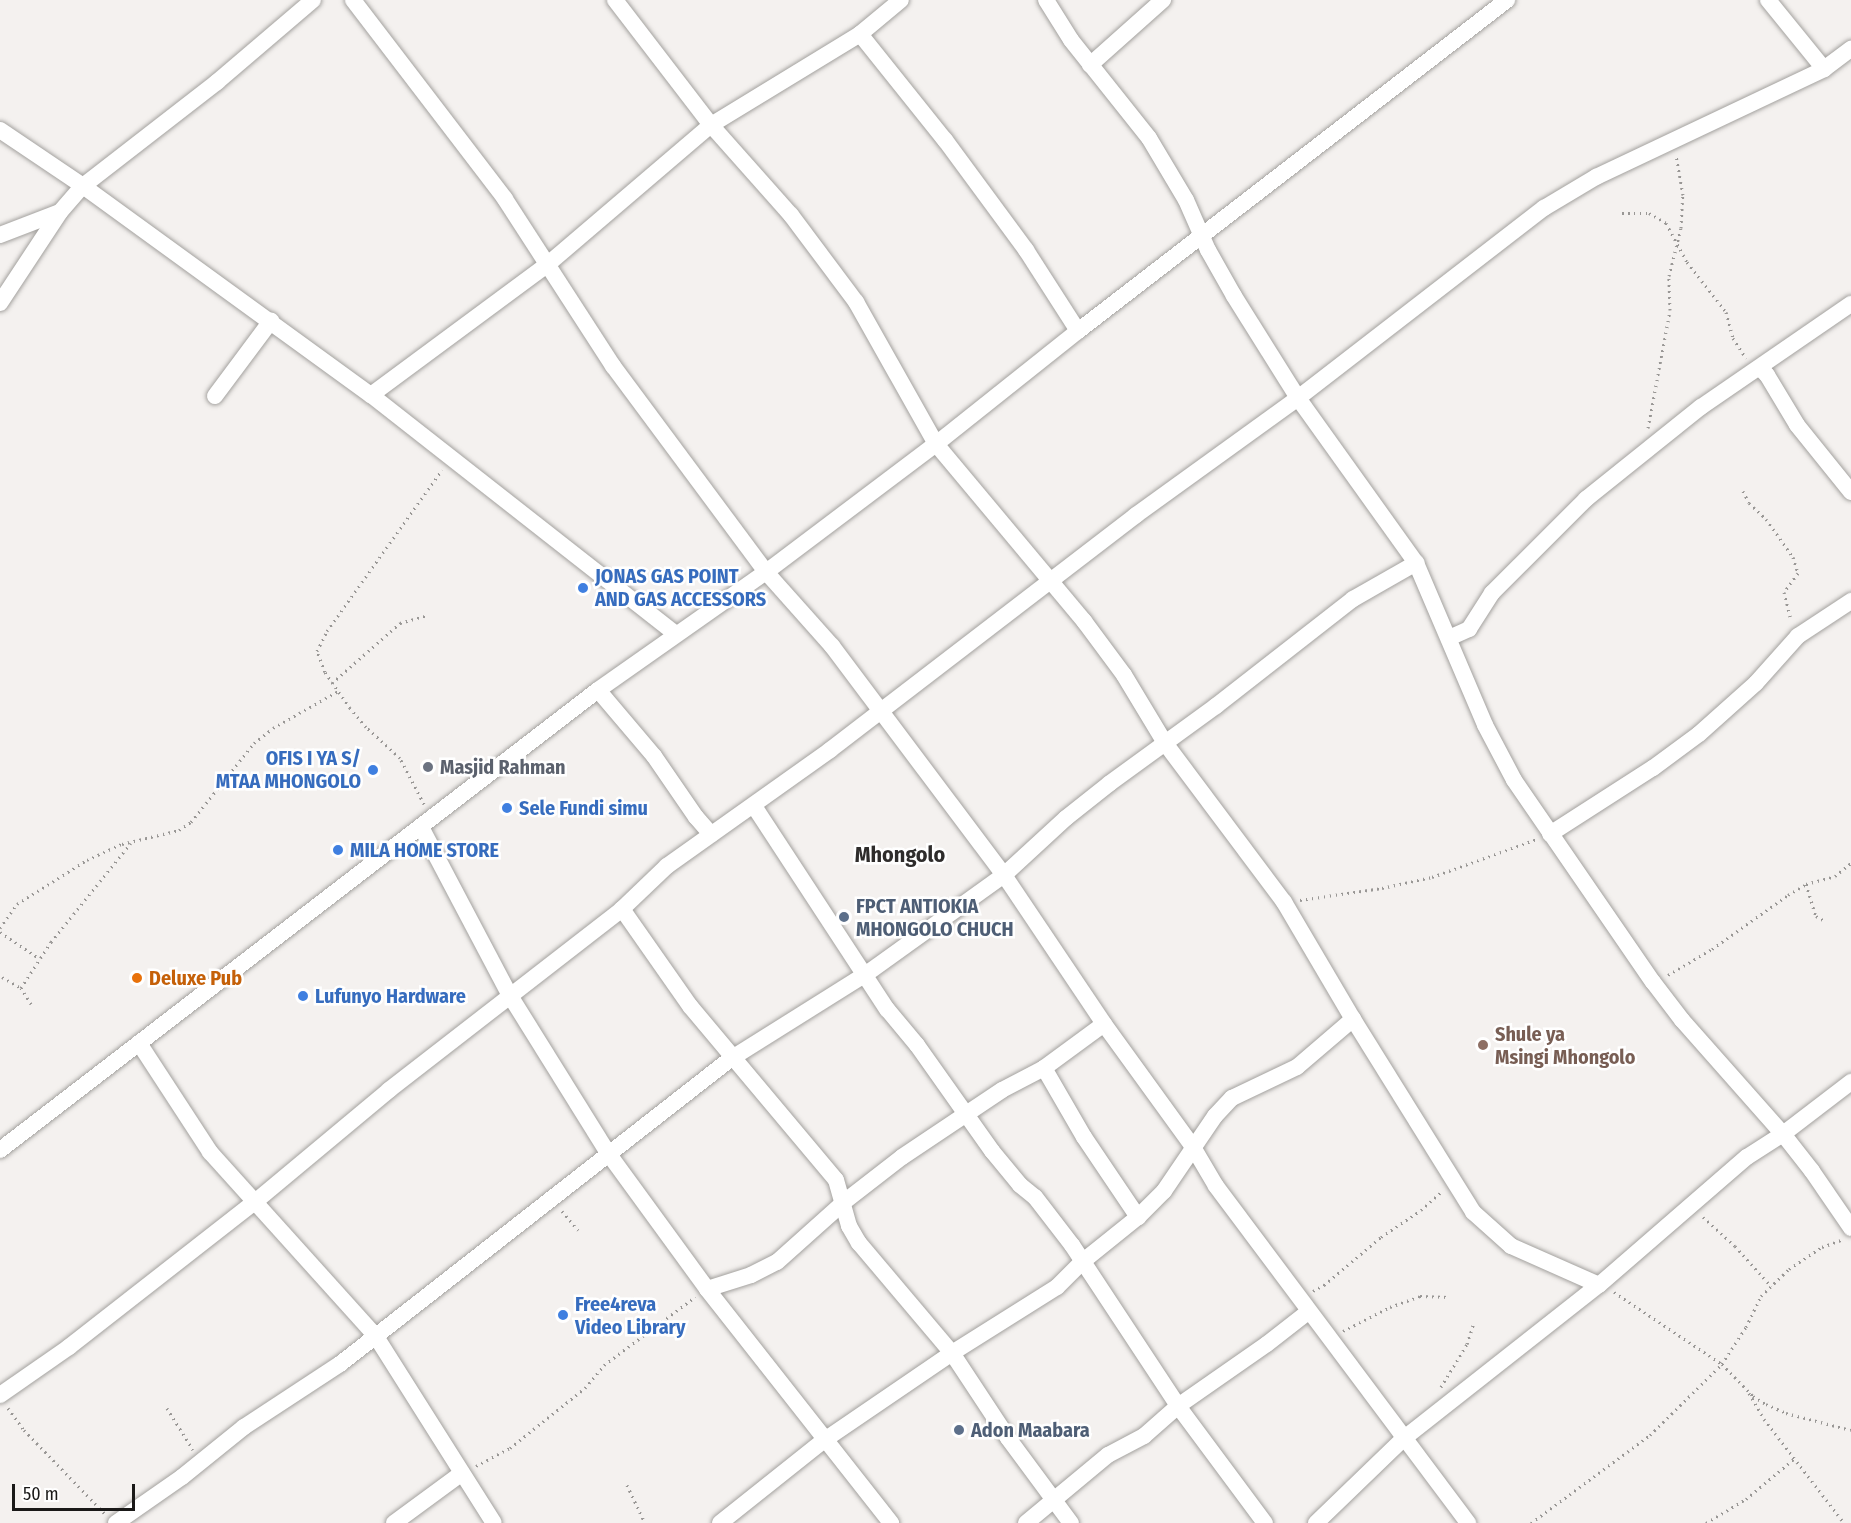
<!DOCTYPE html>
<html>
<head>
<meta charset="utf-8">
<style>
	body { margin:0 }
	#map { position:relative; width:1851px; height:1523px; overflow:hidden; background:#f4f1ef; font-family:"Fira Sans Condensed",sans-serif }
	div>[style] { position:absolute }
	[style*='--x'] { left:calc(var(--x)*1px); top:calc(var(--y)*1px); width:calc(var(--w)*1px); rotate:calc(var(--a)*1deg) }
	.path>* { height:3px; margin-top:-1.5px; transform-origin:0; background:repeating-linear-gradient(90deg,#999795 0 1.5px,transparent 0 6px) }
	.roads { filter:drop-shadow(0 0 2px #a3a19e) drop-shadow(0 0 2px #a3a19e) }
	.minor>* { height:16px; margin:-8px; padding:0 8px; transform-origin:8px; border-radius:8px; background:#fff }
	.dots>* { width:16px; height:16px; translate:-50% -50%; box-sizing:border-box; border:3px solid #fff; border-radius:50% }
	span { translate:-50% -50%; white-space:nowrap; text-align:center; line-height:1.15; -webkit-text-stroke:5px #fff; paint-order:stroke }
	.shop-label { font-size:20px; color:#366cbe; font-weight:700 }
	.left { translate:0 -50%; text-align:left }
	.right { translate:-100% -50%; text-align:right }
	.worship-label { font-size:20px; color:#5b616d; font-weight:700 }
	.service-label { font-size:20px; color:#4e5e75; font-weight:700 }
	.food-label { font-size:20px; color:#c56008; font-weight:700 }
	.education-label { font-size:20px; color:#785e54; font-weight:700 }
	.quarter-label { font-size:22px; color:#2e2c2b; font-weight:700 }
	.scale { position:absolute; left:12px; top:1484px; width:123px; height:27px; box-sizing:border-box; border:3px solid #1a1918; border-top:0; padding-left:8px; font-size:18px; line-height:21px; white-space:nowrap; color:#1a1918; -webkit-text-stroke:4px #fff; paint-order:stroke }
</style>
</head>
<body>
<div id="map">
	<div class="path">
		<i style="--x:1622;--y:213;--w:27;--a:0"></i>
		<i style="--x:1649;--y:213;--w:20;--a:30"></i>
		<i style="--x:1666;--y:223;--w:44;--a:61.7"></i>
		<i style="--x:1687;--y:262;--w:63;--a:52"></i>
		<i style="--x:1726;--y:312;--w:27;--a:75"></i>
		<i style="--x:1733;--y:338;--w:24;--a:57"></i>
		<i style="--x:1648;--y:428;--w:120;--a:-79.4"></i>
		<i style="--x:1670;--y:310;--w:34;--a:-92"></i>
		<i style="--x:1669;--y:276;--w:49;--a:-76"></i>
		<i style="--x:1681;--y:228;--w:33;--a:-87"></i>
		<i style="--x:1683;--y:195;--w:39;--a:-100"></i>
		<i style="--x:1743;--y:491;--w:13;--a:63"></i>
		<i style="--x:1749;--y:503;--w:23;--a:43"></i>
		<i style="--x:1766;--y:519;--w:47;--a:54.6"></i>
		<i style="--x:1793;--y:557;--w:17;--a:73"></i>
		<i style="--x:1798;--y:573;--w:24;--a:126"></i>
		<i style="--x:1784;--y:592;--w:29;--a:76"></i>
		<i style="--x:332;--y:683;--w:91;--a:-41.4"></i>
		<i style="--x:400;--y:623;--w:26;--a:-16"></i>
		<i style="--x:424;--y:804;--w:52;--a:-117.6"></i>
		<i style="--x:400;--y:758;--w:46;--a:-137.6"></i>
		<i style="--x:366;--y:727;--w:25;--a:-130"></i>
		<i style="--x:350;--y:708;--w:44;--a:-124.8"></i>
		<i style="--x:325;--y:672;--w:22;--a:-111"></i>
		<i style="--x:317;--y:651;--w:22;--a:-63"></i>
		<i style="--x:327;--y:631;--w:198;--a:-54.5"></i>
		<i style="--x:1806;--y:884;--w:34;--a:73"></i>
		<i style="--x:1816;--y:916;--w:10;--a:29"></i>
		<i style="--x:1300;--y:900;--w:83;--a:-8.3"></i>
		<i style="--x:1382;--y:888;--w:51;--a:-12.4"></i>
		<i style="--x:1432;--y:877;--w:112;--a:-19.9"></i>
		<i style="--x:0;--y:928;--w:29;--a:-55"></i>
		<i style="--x:17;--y:904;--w:83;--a:-32.2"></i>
		<i style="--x:87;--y:860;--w:38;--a:-25"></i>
		<i style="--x:122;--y:844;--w:59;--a:-13.8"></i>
		<i style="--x:179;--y:830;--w:14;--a:-34"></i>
		<i style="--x:191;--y:822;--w:101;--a:-51.4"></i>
		<i style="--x:254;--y:743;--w:24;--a:-38"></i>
		<i style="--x:273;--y:728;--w:75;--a:-29.6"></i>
		<i style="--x:0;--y:932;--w:48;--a:34"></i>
		<i style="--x:1668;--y:975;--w:51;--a:-30.6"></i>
		<i style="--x:1712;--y:949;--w:93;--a:-35.4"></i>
		<i style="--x:1788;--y:895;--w:21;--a:-31"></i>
		<i style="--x:1806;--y:884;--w:30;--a:-15"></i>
		<i style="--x:1835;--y:876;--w:21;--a:-39"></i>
		<i style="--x:2;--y:977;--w:22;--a:30"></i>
		<i style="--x:31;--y:1004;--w:19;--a:-122"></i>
		<i style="--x:21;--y:988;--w:55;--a:-56.9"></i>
		<i style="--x:51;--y:942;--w:127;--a:-51.1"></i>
		<i style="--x:562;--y:1211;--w:25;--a:50"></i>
		<i style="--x:1703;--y:1217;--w:43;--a:42.2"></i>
		<i style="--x:1735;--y:1246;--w:54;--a:48"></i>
		<i style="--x:1313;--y:1291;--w:13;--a:-29"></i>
		<i style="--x:1324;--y:1285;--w:75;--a:-40.1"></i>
		<i style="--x:1381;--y:1237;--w:48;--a:-34"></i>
		<i style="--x:1421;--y:1210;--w:28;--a:-42"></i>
		<i style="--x:1614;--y:1292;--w:130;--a:33.7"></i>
		<i style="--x:1722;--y:1364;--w:45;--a:45.9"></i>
		<i style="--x:1753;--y:1396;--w:15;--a:32"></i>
		<i style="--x:1766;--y:1404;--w:22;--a:24"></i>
		<i style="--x:1786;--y:1413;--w:67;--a:14.7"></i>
		<i style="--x:1343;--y:1331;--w:53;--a:-27.1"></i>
		<i style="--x:1390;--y:1307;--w:32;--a:-20"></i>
		<i style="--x:1420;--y:1296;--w:29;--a:2"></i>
		<i style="--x:1441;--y:1387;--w:50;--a:-58.8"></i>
		<i style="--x:1467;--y:1344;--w:20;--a:-72"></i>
		<i style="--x:1749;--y:1393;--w:30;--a:60"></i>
		<i style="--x:1764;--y:1419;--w:131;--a:52.4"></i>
		<i style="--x:8;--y:1408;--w:27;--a:54"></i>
		<i style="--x:24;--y:1430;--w:117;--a:46"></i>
		<i style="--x:167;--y:1408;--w:49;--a:58.2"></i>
		<i style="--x:476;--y:1466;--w:38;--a:-28"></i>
		<i style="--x:510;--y:1448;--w:96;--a:-38.7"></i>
		<i style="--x:585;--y:1388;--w:30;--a:-50"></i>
		<i style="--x:604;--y:1365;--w:114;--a:-36.8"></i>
		<i style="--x:627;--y:1485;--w:42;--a:64.7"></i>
		<i style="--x:1531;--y:1523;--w:148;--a:-36.5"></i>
		<i style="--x:1650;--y:1435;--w:101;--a:-44.6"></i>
		<i style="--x:1722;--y:1364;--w:44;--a:-57"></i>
		<i style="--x:1746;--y:1327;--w:34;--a:-64"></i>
		<i style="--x:1761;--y:1296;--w:39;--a:-44"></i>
		<i style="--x:1789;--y:1269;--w:40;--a:-34"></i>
		<i style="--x:1822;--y:1247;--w:20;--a:-20"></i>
		<i style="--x:1706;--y:1523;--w:47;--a:-31"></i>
		<i style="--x:1746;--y:1499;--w:64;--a:-39.9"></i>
	</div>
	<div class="roads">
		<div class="minor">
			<i style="--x:353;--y:0;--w:250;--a:52.6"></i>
			<i style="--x:505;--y:199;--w:199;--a:57.1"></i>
			<i style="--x:613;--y:366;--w:257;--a:53.4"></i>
			<i style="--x:766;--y:572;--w:99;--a:48.3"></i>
			<i style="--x:832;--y:646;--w:286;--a:53.1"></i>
			<i style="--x:1004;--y:875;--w:179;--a:56.1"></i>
			<i style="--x:1104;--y:1024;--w:152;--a:54.1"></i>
			<i style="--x:1193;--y:1147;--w:45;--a:59.5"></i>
			<i style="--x:1216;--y:1186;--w:421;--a:53.2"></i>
			<i style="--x:615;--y:0;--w:158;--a:52.5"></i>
			<i style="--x:711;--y:125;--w:120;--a:48.4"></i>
			<i style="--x:791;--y:215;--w:109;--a:53.2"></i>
			<i style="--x:856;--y:302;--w:163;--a:60.6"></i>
			<i style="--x:936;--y:444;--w:231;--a:50.1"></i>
			<i style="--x:1084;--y:621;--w:67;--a:53.5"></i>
			<i style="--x:1124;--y:675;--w:79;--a:58.9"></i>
			<i style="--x:1165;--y:743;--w:199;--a:53.2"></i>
			<i style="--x:1284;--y:902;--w:136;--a:59.5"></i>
			<i style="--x:1353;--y:1019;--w:227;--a:58.1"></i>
			<i style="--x:1473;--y:1212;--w:51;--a:41.8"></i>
			<i style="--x:1511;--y:1246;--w:96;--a:23.9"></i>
			<i style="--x:1046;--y:0;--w:47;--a:58"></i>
			<i style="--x:1071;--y:40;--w:125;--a:51.5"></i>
			<i style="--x:1149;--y:138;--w:72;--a:59.2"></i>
			<i style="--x:1186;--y:200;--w:55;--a:66.3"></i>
			<i style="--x:1208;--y:250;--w:53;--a:60.5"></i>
			<i style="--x:1234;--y:296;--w:120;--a:57.9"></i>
			<i style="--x:1298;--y:398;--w:203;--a:54.4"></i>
			<i style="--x:1416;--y:563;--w:176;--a:66.9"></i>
			<i style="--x:1485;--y:725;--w:62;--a:62.2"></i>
			<i style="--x:1514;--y:780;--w:245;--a:55.5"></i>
			<i style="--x:1653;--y:982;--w:48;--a:52.7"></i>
			<i style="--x:1682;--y:1020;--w:152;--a:48.5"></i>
			<i style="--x:1783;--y:1134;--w:47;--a:51.9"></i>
			<i style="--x:1812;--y:1171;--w:69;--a:55.6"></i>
			<i style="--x:1768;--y:0;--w:89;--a:50.9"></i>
			<i style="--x:860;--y:34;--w:136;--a:51.3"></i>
			<i style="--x:945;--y:140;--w:137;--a:53.6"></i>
			<i style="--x:1026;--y:250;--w:96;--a:57.3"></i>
			<i style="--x:1090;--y:65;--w:98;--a:-41.7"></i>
			<i style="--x:0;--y:130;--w:100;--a:34"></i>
			<i style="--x:83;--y:186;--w:356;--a:36"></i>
			<i style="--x:371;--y:395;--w:387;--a:38.1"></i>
			<i style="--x:0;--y:235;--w:64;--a:-21"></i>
			<i style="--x:0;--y:303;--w:109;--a:-56.6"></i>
			<i style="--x:60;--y:212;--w:35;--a:-49"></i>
			<i style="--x:83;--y:186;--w:170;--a:-37.8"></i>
			<i style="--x:217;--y:82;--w:126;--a:-40.5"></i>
			<i style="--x:1760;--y:368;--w:10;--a:45"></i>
			<i style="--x:1767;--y:375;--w:58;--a:59"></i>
			<i style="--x:1797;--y:425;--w:86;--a:51.1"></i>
			<i style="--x:371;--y:395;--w:219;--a:-36.5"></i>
			<i style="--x:547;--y:265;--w:216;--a:-40.5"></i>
			<i style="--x:711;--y:125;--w:175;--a:-31.4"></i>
			<i style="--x:860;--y:34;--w:53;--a:-39.7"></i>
			<i style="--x:215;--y:396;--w:94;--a:-53.3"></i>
			<i style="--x:1449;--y:638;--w:22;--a:-24"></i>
			<i style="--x:1469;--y:629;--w:43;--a:-57.4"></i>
			<i style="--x:1492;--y:593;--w:133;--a:-45"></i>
			<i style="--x:1586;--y:499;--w:147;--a:-38.7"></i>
			<i style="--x:1701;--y:407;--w:182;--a:-34.5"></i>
			<i style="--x:598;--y:690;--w:87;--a:49.7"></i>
			<i style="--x:654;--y:756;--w:74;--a:55.5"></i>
			<i style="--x:696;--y:817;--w:23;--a:49"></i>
			<i style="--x:754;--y:806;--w:243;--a:56.8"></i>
			<i style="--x:887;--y:1009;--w:47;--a:50.2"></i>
			<i style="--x:917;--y:1045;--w:130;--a:54.7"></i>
			<i style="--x:992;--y:1151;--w:44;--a:50.5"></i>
			<i style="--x:1020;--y:1185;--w:19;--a:39"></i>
			<i style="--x:1035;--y:1197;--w:61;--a:52.4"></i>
			<i style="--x:1072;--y:1245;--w:193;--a:56.6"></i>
			<i style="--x:1178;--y:1406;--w:146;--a:53.4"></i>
			<i style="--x:421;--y:827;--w:189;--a:62.2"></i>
			<i style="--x:509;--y:994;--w:187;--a:58.1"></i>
			<i style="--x:608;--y:1153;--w:168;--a:53.9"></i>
			<i style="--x:707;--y:1289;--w:298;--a:51.8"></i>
			<i style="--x:1550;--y:834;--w:122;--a:-32.7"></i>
			<i style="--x:1653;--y:768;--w:57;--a:-36.5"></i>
			<i style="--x:1699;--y:734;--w:76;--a:-41.8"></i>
			<i style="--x:1756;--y:683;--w:63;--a:-48.2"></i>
			<i style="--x:1798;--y:636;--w:64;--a:-33.4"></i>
			<i style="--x:622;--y:909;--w:118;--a:55"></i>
			<i style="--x:690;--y:1006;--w:227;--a:50"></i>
			<i style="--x:836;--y:1180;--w:48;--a:74.2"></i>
			<i style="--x:849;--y:1226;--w:20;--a:60"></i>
			<i style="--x:859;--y:1243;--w:144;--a:49.8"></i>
			<i style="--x:952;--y:1353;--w:102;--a:56.6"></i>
			<i style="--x:1008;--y:1438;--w:106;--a:53.5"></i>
			<i style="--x:139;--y:1043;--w:130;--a:56.9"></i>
			<i style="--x:210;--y:1152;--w:246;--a:48"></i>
			<i style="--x:375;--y:1335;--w:222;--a:57.7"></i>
			<i style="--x:1044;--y:1068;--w:80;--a:59.9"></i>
			<i style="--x:1084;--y:1137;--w:97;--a:56"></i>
			<i style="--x:0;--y:1150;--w:754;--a:-37.57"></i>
			<i style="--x:598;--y:690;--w:205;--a:-35.1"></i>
			<i style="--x:766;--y:572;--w:213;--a:-37"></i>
			<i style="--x:936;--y:444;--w:181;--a:-38.5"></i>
			<i style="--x:1078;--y:331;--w:542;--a:-37.65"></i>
			<i style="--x:707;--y:1289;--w:46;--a:-17.7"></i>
			<i style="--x:751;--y:1275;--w:29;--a:-27"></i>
			<i style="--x:777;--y:1262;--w:90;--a:-41.8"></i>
			<i style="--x:844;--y:1202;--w:73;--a:-37.8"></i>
			<i style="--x:902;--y:1157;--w:120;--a:-33.8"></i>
			<i style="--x:1002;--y:1090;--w:47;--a:-27.6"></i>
			<i style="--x:1044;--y:1068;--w:74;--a:-36.3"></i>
			<i style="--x:0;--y:1395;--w:84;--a:-34.8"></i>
			<i style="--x:69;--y:1347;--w:237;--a:-38"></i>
			<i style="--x:256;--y:1201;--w:173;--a:-39.8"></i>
			<i style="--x:389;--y:1090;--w:295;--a:-37.8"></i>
			<i style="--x:622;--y:909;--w:62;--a:-43.7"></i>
			<i style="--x:667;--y:866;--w:200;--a:-35.4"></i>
			<i style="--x:830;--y:750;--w:386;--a:-37.5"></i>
			<i style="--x:1136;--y:515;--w:200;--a:-35.8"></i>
			<i style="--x:1298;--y:398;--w:311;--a:-37.7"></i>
			<i style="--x:1544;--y:208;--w:61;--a:-30.8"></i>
			<i style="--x:1596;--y:177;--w:252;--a:-25.3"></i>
			<i style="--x:1824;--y:69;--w:34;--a:-37"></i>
			<i style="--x:116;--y:1523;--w:80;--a:-34.9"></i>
			<i style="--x:182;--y:1477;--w:80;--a:-38.9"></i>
			<i style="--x:244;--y:1427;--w:115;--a:-33.3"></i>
			<i style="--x:340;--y:1364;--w:497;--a:-38"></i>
			<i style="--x:732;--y:1058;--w:158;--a:-32.1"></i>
			<i style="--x:866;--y:974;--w:170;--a:-35.7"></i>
			<i style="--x:1004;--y:875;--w:84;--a:-42.6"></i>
			<i style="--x:1066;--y:818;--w:56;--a:-38.5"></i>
			<i style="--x:1110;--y:783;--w:131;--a:-36"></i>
			<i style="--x:1216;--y:706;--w:174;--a:-38"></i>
			<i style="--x:1353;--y:599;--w:73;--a:-29.7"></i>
			<i style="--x:394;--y:1523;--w:84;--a:-36.3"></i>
			<i style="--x:720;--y:1523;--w:132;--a:-38.5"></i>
			<i style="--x:823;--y:1441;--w:156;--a:-34.3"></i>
			<i style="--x:952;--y:1353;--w:124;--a:-32.2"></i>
			<i style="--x:1057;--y:1287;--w:35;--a:-45"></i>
			<i style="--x:1082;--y:1262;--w:72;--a:-38.8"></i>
			<i style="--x:1138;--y:1217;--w:37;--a:-45"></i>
			<i style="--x:1164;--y:1191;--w:91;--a:-55.8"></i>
			<i style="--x:1215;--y:1116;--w:25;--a:-47"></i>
			<i style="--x:1232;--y:1098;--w:72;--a:-25.5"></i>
			<i style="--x:1297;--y:1067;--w:74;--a:-40.6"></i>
			<i style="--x:1026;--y:1523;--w:107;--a:-39.7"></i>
			<i style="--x:1108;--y:1455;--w:41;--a:-27.8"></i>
			<i style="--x:1144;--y:1436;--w:45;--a:-41.4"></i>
			<i style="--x:1178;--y:1406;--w:108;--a:-34.9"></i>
			<i style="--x:1267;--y:1344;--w:52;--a:-38"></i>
			<i style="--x:1316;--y:1523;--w:121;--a:-44"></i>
			<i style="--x:1403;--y:1439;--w:249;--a:-38.2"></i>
			<i style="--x:1599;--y:1285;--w:196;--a:-40.9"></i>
			<i style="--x:1747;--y:1157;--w:43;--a:-32.6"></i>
			<i style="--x:1783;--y:1134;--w:86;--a:-37.4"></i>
		</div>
	</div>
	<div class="dots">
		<i style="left:583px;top:588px;background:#3f7fe0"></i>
		<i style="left:428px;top:767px;background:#6b7280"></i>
		<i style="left:373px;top:770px;background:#3f7fe0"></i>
		<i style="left:507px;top:808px;background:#3f7fe0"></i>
		<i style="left:338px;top:850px;background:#3f7fe0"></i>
		<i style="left:844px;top:917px;background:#5c6f8a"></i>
		<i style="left:137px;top:978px;background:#e8710a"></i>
		<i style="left:303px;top:996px;background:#3f7fe0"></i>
		<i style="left:1483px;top:1045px;background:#8d6e63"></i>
		<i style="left:563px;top:1315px;background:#3f7fe0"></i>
		<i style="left:959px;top:1430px;background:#5c6f8a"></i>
	</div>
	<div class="shop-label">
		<span class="left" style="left:595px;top:588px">JONAS GAS POINT<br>AND GAS ACCESSORS</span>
		<span class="right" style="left:361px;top:770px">OFIS I YA S/<br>MTAA MHONGOLO</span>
		<span class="left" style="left:519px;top:808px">Sele Fundi simu</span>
		<span class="left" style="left:350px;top:850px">MILA HOME STORE</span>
		<span class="left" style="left:315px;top:996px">Lufunyo Hardware</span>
		<span class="left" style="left:575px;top:1316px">Free4reva<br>Video Library</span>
	</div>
	<div class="worship-label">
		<span class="left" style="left:440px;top:767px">Masjid Rahman</span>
	</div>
	<div class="service-label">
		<span class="left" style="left:856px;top:918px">FPCT ANTIOKIA<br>MHONGOLO CHUCH</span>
		<span class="left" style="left:971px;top:1430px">Adon Maabara</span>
	</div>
	<div class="food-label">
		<span class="left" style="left:149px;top:978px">Deluxe Pub</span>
	</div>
	<div class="education-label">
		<span class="left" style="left:1495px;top:1046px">Shule ya<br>Msingi Mhongolo</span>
	</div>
	<div class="quarter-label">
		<span style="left:900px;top:855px">Mhongolo</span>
	</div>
	<div class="scale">50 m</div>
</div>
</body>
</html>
